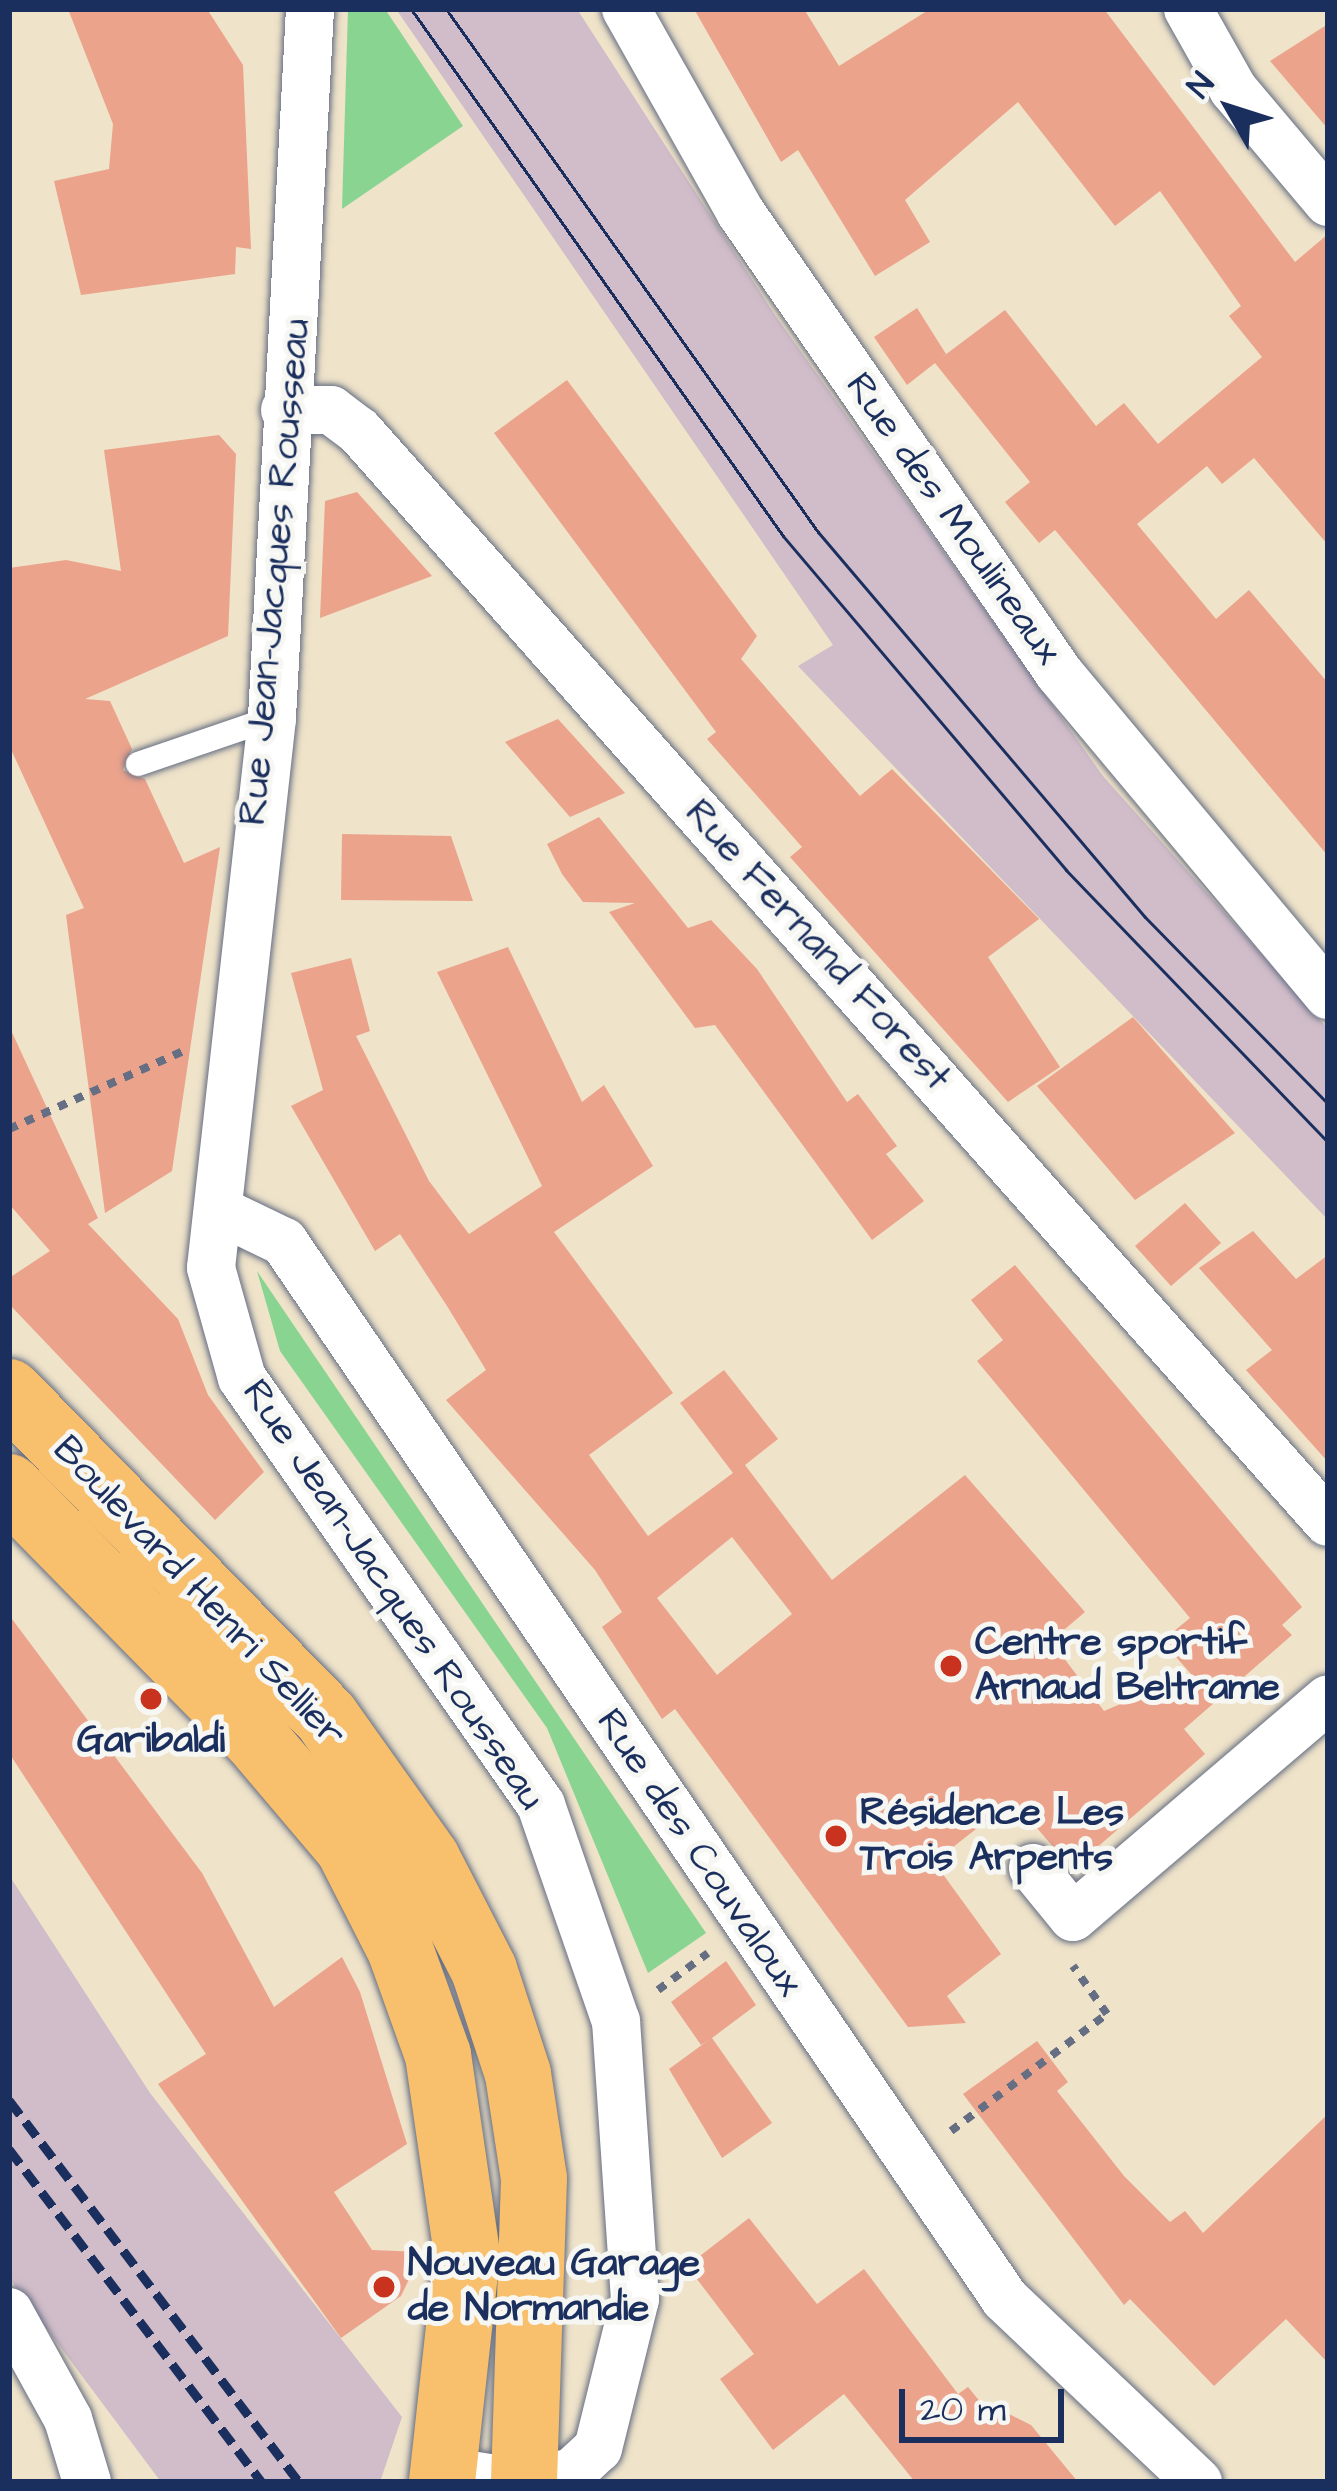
<!DOCTYPE html>
<html>
<head>
<meta charset="utf-8">
<style>
	body { margin:0 }
	#map { position:relative; width:1337px; height:2491px; overflow:hidden; background:#efe3c9; font-family:"Architects Daughter",sans-serif }
	div>[style] { position:absolute }
	[style*='--x'] { left:calc(var(--x)*1px); top:calc(var(--y)*1px); width:calc(var(--w)*1px); rotate:calc(var(--a)*1deg) }
	.industrial>* { inset:0; background:#d1bdc9 }
	.green>* { inset:0; background:#8ad491 }
	.building>* { inset:0; background:#eba38c }
	.path>* { height:8px; margin-top:-4px; transform-origin:0; background:repeating-linear-gradient(90deg,#656e83 0 9px,transparent 0 18px) }
	.roads { filter:drop-shadow(0 0 3px #656e83) drop-shadow(0 0 3px #656e83) }
	.lane>* { height:24px; margin:-12px; padding:0 12px; transform-origin:12px; border-radius:12px; background:#fff }
	.street>* { height:48px; margin:-24px; padding:0 24px; transform-origin:24px; border-radius:24px; background:#fff }
	.primary>* { height:66px; margin:-33px; padding:0 33px; transform-origin:33px; border-radius:33px; background:#f8bf6c }
	.tram>* { height:3px; margin:-1.5px; padding:0 1.5px; transform-origin:1.5px; border-radius:1.5px; background:#1b2f5e }
	.rail>* { height:9px; margin-top:-4.5px; transform-origin:0; background:repeating-linear-gradient(90deg,#1b2f5e 0 18px,transparent 0 27px) }
	.dots>* { width:33px; height:33px; translate:-50% -50%; box-sizing:border-box; border:6px solid #f6f6f2; border-radius:50% }
	span { translate:-50% -50%; white-space:nowrap; text-align:center; line-height:1.15; -webkit-text-stroke:10px #f6f6f2; paint-order:stroke }
	.street-label { font-size:39px; color:#1b2f5e }
	.poi-label { font-size:39px; color:#1b2f5e; font-weight:700 }
	.left { translate:0 -50%; text-align:left }
	.frame { position:absolute; inset:0; border:12px solid #1b2f5e; pointer-events:none }
	.north { position:absolute; left:1169px; top:48px; width:120px; height:120px; -webkit-text-stroke:9px #f6f6f2; paint-order:stroke; rotate:309deg; font-size:33px; font-weight:700; line-height:48px; text-align:center; color:#1b2f5e }
	.north::after { content:''; display:block; margin:auto; width:42px; height:54px; background:#1b2f5e; clip-path:polygon(50% 0,100% 100%,50% 72%,0 100%) }
	.scale { position:absolute; left:899px; top:2389px; width:165px; height:54px; box-sizing:border-box; border:6px solid #1b2f5e; border-top:0; padding-left:15px; font-size:36px; line-height:42px; white-space:nowrap; color:#1b2f5e; -webkit-text-stroke:9px #f6f6f2; paint-order:stroke }
</style>
</head>
<body>
<div id="map">
	<div class="industrial">
		<i style="clip-path:polygon(396px 9px,577px 9px,775px 315px,1103px 776px,1328px 1029px,1328px 1220px,798px 666px,833px 645px)"></i>
		<i style="clip-path:polygon(9px 1875px,150px 2093px,402px 2417px,380px 2482px,161px 2482px,9px 2278px)"></i>
	</div>
	<div class="green">
		<i style="clip-path:polygon(348px 9px,385px 9px,463px 126px,342px 209px)"></i>
		<i style="clip-path:polygon(257px 1271px,706px 1933px,648px 1973px,547px 1728px,280px 1351px)"></i>
	</div>
	<div class="building">
		<i style="clip-path:polygon(68px 9px,207px 9px,243px 65px,251px 249px,236px 247px,235px 274px,81px 295px,54px 181px,109px 169px,113px 124px)"></i>
		<i style="clip-path:polygon(694px 9px,804px 9px,839px 66px,930px 9px,1104px 9px,1295px 262px,1328px 234px,1328px 545px,1254px 458px,1222px 484px,1207px 466px,1137px 524px,1216px 619px,1249px 590px,1328px 683px,1328px 856px,1055px 530px,1039px 543px,1005px 502px,1030px 482px,935px 363px,907px 385px,874px 337px,917px 308px,946px 354px,937px 361px,1005px 310px,1096px 426px,1124px 403px,1158px 444px,1262px 357px,1229px 316px,1241px 306px,1160px 191px,1115px 226px,1018px 102px,905px 200px,930px 242px,875px 276px,798px 150px,781px 162px)"></i>
		<i style="clip-path:polygon(1328px 24px,1328px 129px,1270px 61px)"></i>
		<i style="clip-path:polygon(567px 380px,757px 636px,741px 659px,860px 796px,892px 769px,1039px 919px,988px 957px,1060px 1067px,1008px 1102px,790px 857px,802px 847px,707px 739px,716px 732px,494px 433px)"></i>
		<i style="clip-path:polygon(219px 435px,236px 454px,228px 636px,85px 699px,110px 701px,132px 749px,123px 770px,145px 779px,184px 863px,220px 847px,172px 1171px,105px 1213px,66px 915px,84px 908px,9px 745px,9px 568px,66px 560px,121px 571px,104px 450px)"></i>
		<i style="clip-path:polygon(357px 492px,432px 576px,320px 618px,325px 501px)"></i>
		<i style="clip-path:polygon(558px 719px,625px 793px,570px 817px,505px 742px)"></i>
		<i style="clip-path:polygon(599px 817px,688px 928px,711px 920px,757px 969px,847px 1102px,858px 1094px,897px 1146px,886px 1154px,924px 1201px,872px 1240px,715px 1025px,695px 1028px,609px 912px,635px 903px,583px 902px,562px 874px,547px 844px)"></i>
		<i style="clip-path:polygon(342px 834px,451px 836px,473px 901px,341px 900px)"></i>
		<i style="clip-path:polygon(evenodd,508px 947px,582px 1102px,604px 1085px,653px 1166px,554px 1232px,673px 1393px,589px 1455px,648px 1536px,733px 1473px,680px 1403px,724px 1370px,778px 1439px,745px 1465px,832px 1580px,965px 1475px,1085px 1612px,1051px 1641px,1104px 1711px,1191px 1674px,1162px 1641px,1190px 1618px,977px 1361px,1003px 1340px,971px 1300px,1015px 1265px,1302px 1607px,1282px 1625px,1292px 1635px,1184px 1729px,1205px 1754px,1072px 1869px,1013px 1800px,934px 1862px,1001px 1954px,947px 1996px,966px 2023px,908px 2027px,675px 1709px,662px 1719px,602px 1627px,622px 1612px,595px 1570px,446px 1400px,486px 1370px,447px 1306px,400px 1234px,375px 1251px,291px 1106px,323px 1090px,291px 973px,351px 958px,370px 1031px,356px 1036px,429px 1181px,469px 1234px,542px 1186px,437px 972px,508px 947px,732px 1537px,792px 1614px,717px 1675px,657px 1598px,732px 1537px)"></i>
		<i style="clip-path:polygon(1133px 1017px,1235px 1133px,1135px 1200px,1037px 1086px)"></i>
		<i style="clip-path:polygon(9px 1026px,98px 1218px,88px 1224px,178px 1319px,208px 1395px,264px 1472px,215px 1520px,9px 1304px,9px 1278px,50px 1251px,9px 1204px)"></i>
		<i style="clip-path:polygon(1185px 1203px,1221px 1243px,1171px 1286px,1135px 1246px)"></i>
		<i style="clip-path:polygon(1253px 1231px,1296px 1279px,1328px 1255px,1328px 1462px,1246px 1370px,1272px 1350px,1199px 1268px)"></i>
		<i style="clip-path:polygon(9px 1615px,202px 1873px,274px 2007px,342px 1957px,360px 1992px,407px 2144px,334px 2192px,372px 2250px,422px 2252px,401px 2296px,341px 2338px,158px 2084px,206px 2054px,9px 1753px)"></i>
		<i style="clip-path:polygon(726px 1961px,756px 2005px,712px 2038px,772px 2123px,722px 2158px,669px 2069px,710px 2039px,701px 2045px,671px 2002px)"></i>
		<i style="clip-path:polygon(1037px 2041px,1068px 2082px,1057px 2091px,1124px 2176px,1170px 2222px,1185px 2211px,1203px 2233px,1328px 2114px,1328px 2363px,1286px 2319px,1214px 2386px,1130px 2299px,1124px 2305px,963px 2094px)"></i>
		<i style="clip-path:polygon(749px 2218px,817px 2304px,864px 2269px,958px 2394px,968px 2387px,995px 2420px,1005px 2412px,1031px 2425px,1078px 2482px,915px 2482px,844px 2394px,773px 2450px,720px 2379px,754px 2354px,687px 2266px)"></i>
	</div>
	<div class="path">
		<i style="--x:9;--y:1129;--w:191;--a:-24.1"></i>
		<i style="--x:658;--y:1990;--w:62;--a:-36.5"></i>
		<i style="--x:951;--y:2131;--w:195;--a:-36.9"></i>
		<i style="--x:1107;--y:2014;--w:59;--a:-125.3"></i>
	</div>
	<div class="roads">
		<div class="lane">
			<i style="--x:138;--y:764;--w:142;--a:-18.9"></i>
		</div>
		<div class="street">
			<i style="--x:310;--y:9;--w:710;--a:93.07"></i>
			<i style="--x:272;--y:718;--w:553;--a:96.33"></i>
			<i style="--x:211;--y:1268;--w:114;--a:74.3"></i>
			<i style="--x:242;--y:1378;--w:521;--a:55"></i>
			<i style="--x:541;--y:1805;--w:229;--a:70.9"></i>
			<i style="--x:616;--y:2021;--w:279;--a:86.1"></i>
			<i style="--x:635;--y:2299;--w:154;--a:103.9"></i>
			<i style="--x:598;--y:2448;--w:35;--a:137"></i>
			<i style="--x:572;--y:2472;--w:42;--a:166.3"></i>
			<i style="--x:626;--y:9;--w:234;--a:60.6"></i>
			<i style="--x:741;--y:213;--w:559;--a:55.34"></i>
			<i style="--x:1059;--y:673;--w:420;--a:50.1"></i>
			<i style="--x:1188;--y:9;--w:92;--a:60.6"></i>
			<i style="--x:1233;--y:89;--w:148;--a:49.9"></i>
			<i style="--x:285;--y:410;--w:46;--a:0"></i>
			<i style="--x:331;--y:410;--w:35;--a:37"></i>
			<i style="--x:359;--y:431;--w:1459;--a:48.39"></i>
			<i style="--x:224;--y:1213;--w:67;--a:25.8"></i>
			<i style="--x:284;--y:1242;--w:1279;--a:55.7"></i>
			<i style="--x:1005;--y:2299;--w:266;--a:43.5"></i>
			<i style="--x:1033;--y:1868;--w:63;--a:50.8"></i>
			<i style="--x:1073;--y:1917;--w:335;--a:-40.5"></i>
			<i style="--x:9;--y:2312;--w:122;--a:61.1"></i>
			<i style="--x:68;--y:2419;--w:66;--a:73.2"></i>
			<i style="--x:445;--y:2471;--w:70;--a:9.1"></i>
		</div>
		<div class="primary">
			<i style="--x:9;--y:1392;--w:454;--a:45.7"></i>
			<i style="--x:326;--y:1717;--w:174;--a:54.6"></i>
			<i style="--x:427;--y:1859;--w:125;--a:62.8"></i>
			<i style="--x:484;--y:1970;--w:109;--a:71.9"></i>
			<i style="--x:518;--y:2074;--w:106;--a:81.3"></i>
			<i style="--x:534;--y:2179;--w:303;--a:91.9"></i>
			<i style="--x:9;--y:1487;--w:348;--a:45.5"></i>
			<i style="--x:253;--y:1735;--w:147;--a:49.7"></i>
			<i style="--x:348;--y:1847;--w:114;--a:63"></i>
			<i style="--x:400;--y:1949;--w:113;--a:70.3"></i>
			<i style="--x:438;--y:2055;--w:202;--a:81.7"></i>
			<i style="--x:467;--y:2255;--w:228;--a:96.3"></i>
		</div>
	</div>
	<div class="tram">
		<i style="--x:411;--y:9;--w:645;--a:54.78"></i>
		<i style="--x:783;--y:536;--w:438;--a:49.7"></i>
		<i style="--x:1066;--y:870;--w:378;--a:46.1"></i>
		<i style="--x:446;--y:9;--w:642;--a:54.58"></i>
		<i style="--x:818;--y:532;--w:505;--a:49.66"></i>
		<i style="--x:1145;--y:917;--w:262;--a:45.6"></i>
	</div>
	<div class="rail">
		<i style="--x:9;--y:2100;--w:480;--a:52.8"></i>
		<i style="--x:9;--y:2149;--w:418;--a:52.8"></i>
	</div>
	<div class="dots">
		<i style="left:951px;top:1666px;background:#c8321e"></i>
		<i style="left:151px;top:1699px;background:#c8321e"></i>
		<i style="left:836px;top:1836px;background:#c8321e"></i>
		<i style="left:384px;top:2287px;background:#c8321e"></i>
	</div>
	<div class="street-label">
		<span style="left:953px;top:519px;rotate:55deg">Rue des Moulineaux</span>
		<span style="left:276px;top:572px;rotate:-85deg">Rue Jean-Jacques Rousseau</span>
		<span style="left:817px;top:946px;rotate:48deg">Rue Fernand Forest</span>
		<span style="left:199px;top:1592px;rotate:47deg">Boulevard Henri Sellier</span>
		<span style="left:393px;top:1595px;rotate:56deg">Rue Jean-Jacques Rousseau</span>
		<span style="left:699px;top:1853px;rotate:56deg">Rue des Couvaloux</span>
	</div>
	<div class="poi-label">
		<span class="left" style="left:975px;top:1666px">Centre sportif<br>Arnaud Beltrame</span>
		<span style="left:151px;top:1741px">Garibaldi</span>
		<span class="left" style="left:860px;top:1836px">Résidence Les<br>Trois Arpents</span>
		<span class="left" style="left:408px;top:2287px">Nouveau Garage<br>de Normandie</span>
	</div>
	<div class="frame"></div>
	<div class="north">N</div>
	<div class="scale">20 m</div>
</div>
</body>
</html>
